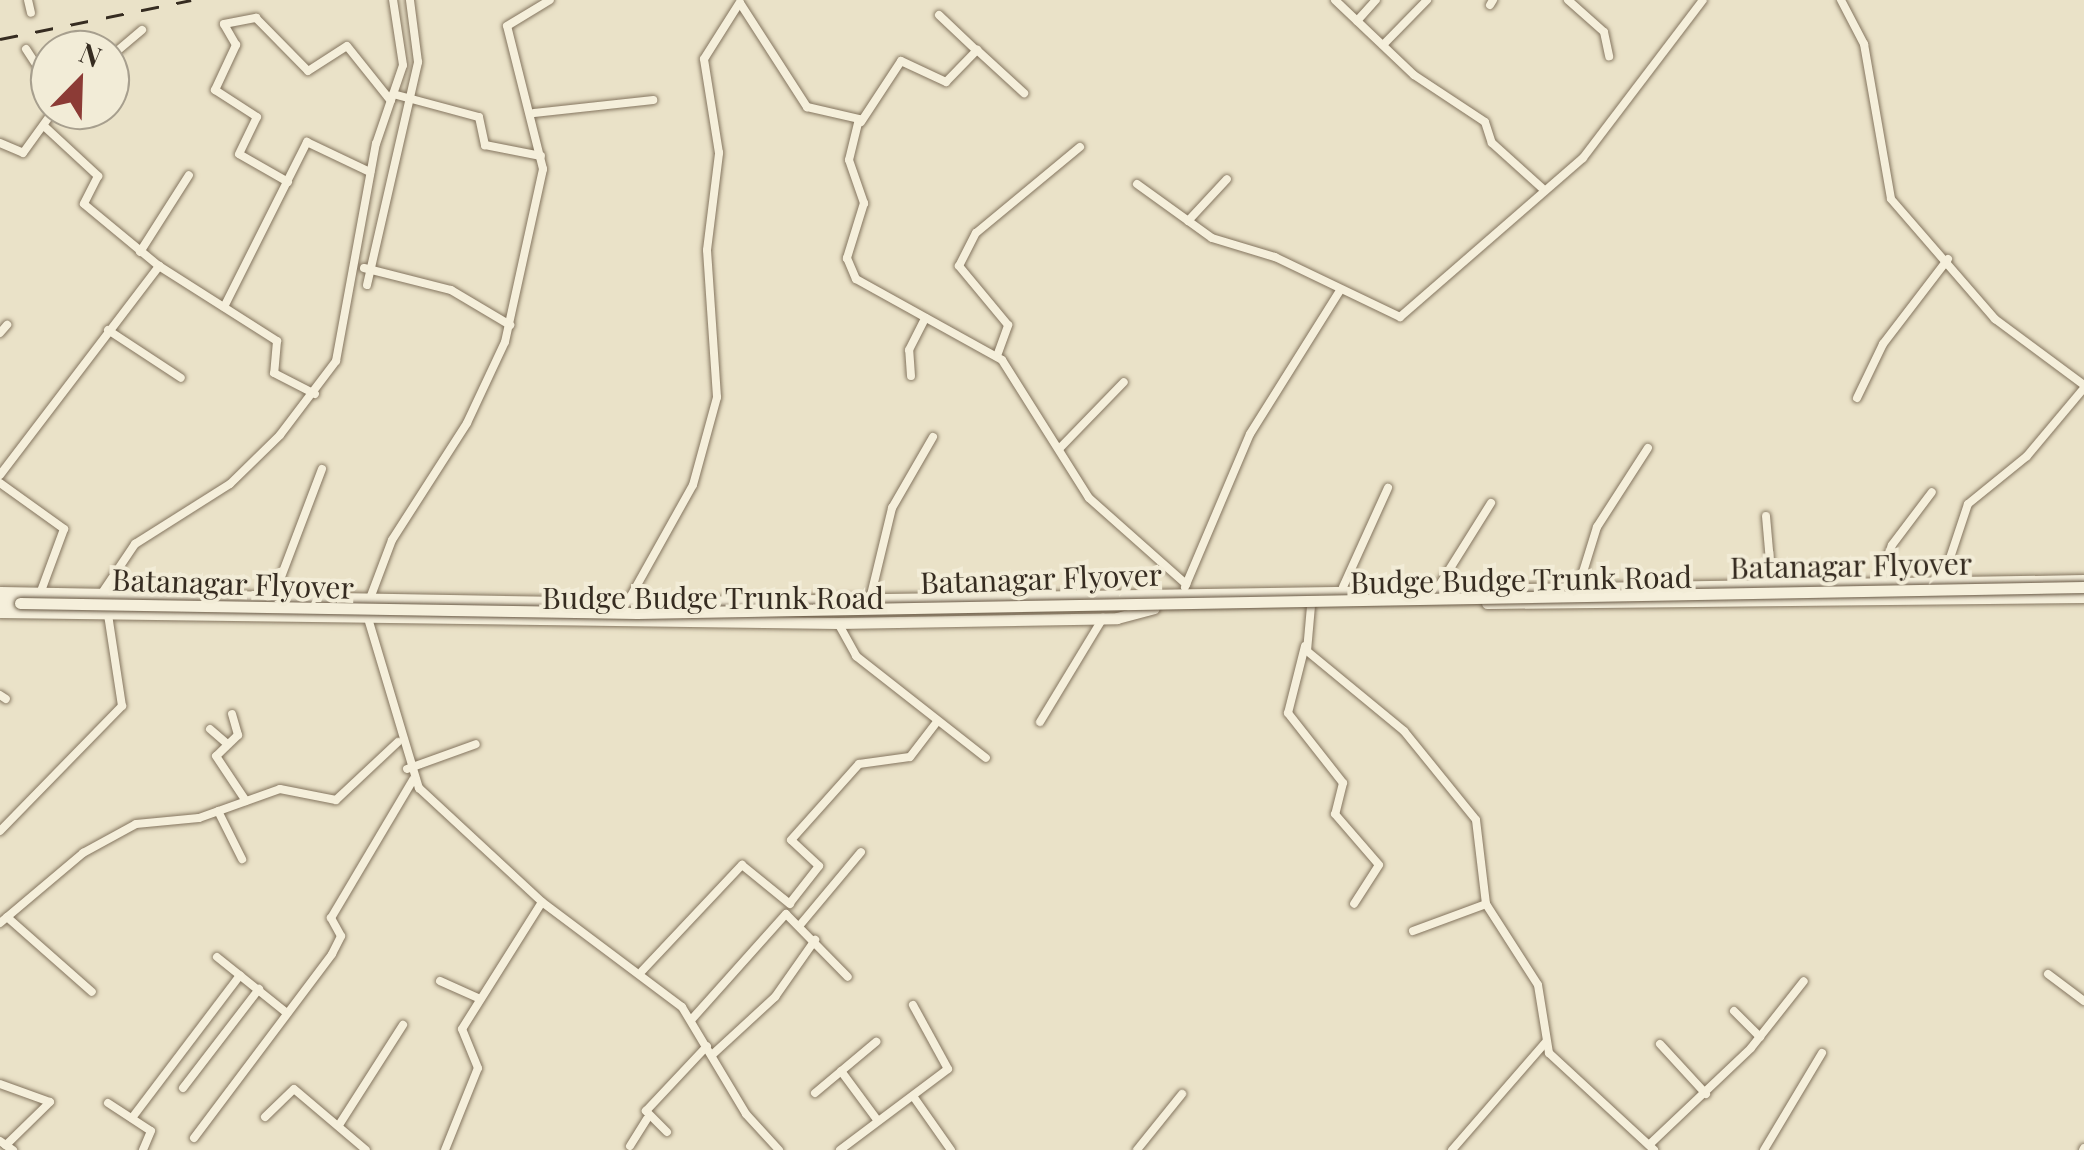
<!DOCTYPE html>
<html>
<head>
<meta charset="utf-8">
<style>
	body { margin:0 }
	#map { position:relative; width:2084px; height:1150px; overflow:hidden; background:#eae2c8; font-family:"Playfair Display",serif }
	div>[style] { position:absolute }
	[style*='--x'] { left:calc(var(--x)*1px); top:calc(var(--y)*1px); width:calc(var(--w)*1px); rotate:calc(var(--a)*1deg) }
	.roads { filter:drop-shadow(0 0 2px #84755f) drop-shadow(0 0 2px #84755f) }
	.street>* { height:8px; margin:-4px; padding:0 4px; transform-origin:4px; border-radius:4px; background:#f5efdb }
	.secondary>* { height:11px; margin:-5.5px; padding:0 5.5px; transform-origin:5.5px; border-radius:5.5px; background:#f5efdb }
	.rail>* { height:2.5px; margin-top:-1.25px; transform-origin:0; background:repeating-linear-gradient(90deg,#362c21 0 18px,transparent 0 36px) }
	.bridges { filter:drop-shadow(0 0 2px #665642) drop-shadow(0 0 2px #665642) }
	.secondary-bridge>* { height:11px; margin:-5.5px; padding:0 5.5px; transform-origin:5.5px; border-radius:5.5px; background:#f5efdb }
	span { translate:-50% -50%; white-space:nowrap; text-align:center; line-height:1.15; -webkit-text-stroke:8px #f2ecd7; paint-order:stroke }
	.street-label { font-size:30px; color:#362c21 }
	.north { position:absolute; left:30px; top:30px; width:100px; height:100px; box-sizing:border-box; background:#f2ecd7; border:2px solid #a79f8e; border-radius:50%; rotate:23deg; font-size:28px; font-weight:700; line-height:40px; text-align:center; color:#362c21 }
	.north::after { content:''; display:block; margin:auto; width:35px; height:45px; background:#8c3b36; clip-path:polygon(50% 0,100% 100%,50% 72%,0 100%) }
</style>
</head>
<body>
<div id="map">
	<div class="roads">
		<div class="street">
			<i style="--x:28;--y:0;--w:13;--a:77"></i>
			<i style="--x:1335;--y:0;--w:109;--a:43.5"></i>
			<i style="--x:1414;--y:75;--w:85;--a:33.5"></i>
			<i style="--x:1485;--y:122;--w:22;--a:72"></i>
			<i style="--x:1492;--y:143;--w:67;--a:42"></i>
			<i style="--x:1568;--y:0;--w:48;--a:41.6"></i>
			<i style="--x:1604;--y:32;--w:25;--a:78"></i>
			<i style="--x:1841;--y:0;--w:50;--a:62.4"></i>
			<i style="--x:1864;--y:44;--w:157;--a:80.1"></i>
			<i style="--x:1891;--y:199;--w:159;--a:49.1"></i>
			<i style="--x:1995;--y:319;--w:111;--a:36.6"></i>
			<i style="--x:740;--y:3;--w:124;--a:57.2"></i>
			<i style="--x:807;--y:107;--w:53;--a:13"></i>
			<i style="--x:859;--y:119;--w:42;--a:103.7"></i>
			<i style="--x:849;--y:160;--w:46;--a:70.8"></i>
			<i style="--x:864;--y:203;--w:58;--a:107.2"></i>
			<i style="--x:847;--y:258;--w:23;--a:67"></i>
			<i style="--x:856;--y:279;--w:167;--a:29"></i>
			<i style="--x:1002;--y:360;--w:163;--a:57.8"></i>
			<i style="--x:1089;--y:498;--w:130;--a:41.6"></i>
			<i style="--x:1490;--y:5;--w:6;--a:-59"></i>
			<i style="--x:939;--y:15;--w:51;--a:43.4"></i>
			<i style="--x:1357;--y:21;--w:28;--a:-48"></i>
			<i style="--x:1383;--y:45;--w:63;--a:-45.6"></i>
			<i style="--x:26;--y:49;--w:44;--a:57"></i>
			<i style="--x:110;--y:57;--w:42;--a:-40.2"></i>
			<i style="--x:393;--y:94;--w:89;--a:15"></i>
			<i style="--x:479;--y:117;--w:29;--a:78"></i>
			<i style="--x:485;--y:145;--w:57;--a:11.1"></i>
			<i style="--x:534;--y:113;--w:120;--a:-6.2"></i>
			<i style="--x:861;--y:122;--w:73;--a:-56.7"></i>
			<i style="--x:901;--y:61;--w:50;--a:25"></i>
			<i style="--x:946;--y:82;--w:45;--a:-45.9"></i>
			<i style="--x:977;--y:50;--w:64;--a:42.5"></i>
			<i style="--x:44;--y:126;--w:74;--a:42.8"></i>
			<i style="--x:98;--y:176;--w:31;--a:117"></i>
			<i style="--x:84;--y:204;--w:97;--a:39.6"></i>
			<i style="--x:159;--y:266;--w:140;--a:32.4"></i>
			<i style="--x:277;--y:341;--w:32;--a:95"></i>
			<i style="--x:274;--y:373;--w:46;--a:27.1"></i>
			<i style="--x:0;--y:143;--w:25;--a:23"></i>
			<i style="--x:23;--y:153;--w:53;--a:-54.2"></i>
			<i style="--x:288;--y:182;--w:56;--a:-150.3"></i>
			<i style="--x:239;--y:154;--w:41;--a:-64.1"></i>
			<i style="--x:257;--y:117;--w:50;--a:-147.3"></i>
			<i style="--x:215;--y:90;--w:50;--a:-65"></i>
			<i style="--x:236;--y:45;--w:24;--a:-120"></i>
			<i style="--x:224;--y:24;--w:33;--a:-11"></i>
			<i style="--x:256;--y:18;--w:74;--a:45.5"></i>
			<i style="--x:308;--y:71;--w:46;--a:-32.7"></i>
			<i style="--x:347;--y:46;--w:70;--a:51.3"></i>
			<i style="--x:1137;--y:184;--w:92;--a:35.8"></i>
			<i style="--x:1212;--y:238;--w:66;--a:16.8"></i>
			<i style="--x:1275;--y:257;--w:139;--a:25.6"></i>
			<i style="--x:1400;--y:317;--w:242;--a:-41"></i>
			<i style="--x:1583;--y:158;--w:198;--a:-52.8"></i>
			<i style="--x:1188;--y:221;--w:57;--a:-47.1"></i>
			<i style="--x:140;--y:252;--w:91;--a:-57.5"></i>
			<i style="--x:364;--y:268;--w:90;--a:14.2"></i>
			<i style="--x:451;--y:290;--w:69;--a:30.7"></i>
			<i style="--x:367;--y:285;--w:229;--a:-77.1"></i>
			<i style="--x:418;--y:62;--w:63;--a:-97.4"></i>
			<i style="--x:224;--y:307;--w:185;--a:-63.3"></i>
			<i style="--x:307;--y:142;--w:70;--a:25.5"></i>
			<i style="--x:108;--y:330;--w:87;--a:33.3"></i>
			<i style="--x:0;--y:333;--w:11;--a:-49"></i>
			<i style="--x:997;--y:356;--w:33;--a:-70"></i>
			<i style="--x:1008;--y:325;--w:77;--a:-129.7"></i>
			<i style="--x:959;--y:266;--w:37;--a:-63"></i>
			<i style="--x:976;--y:233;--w:135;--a:-39.6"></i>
			<i style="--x:911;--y:376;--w:26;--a:-94"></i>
			<i style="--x:909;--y:350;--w:36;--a:-63"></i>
			<i style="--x:1857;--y:398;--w:60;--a:-64.3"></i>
			<i style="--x:1883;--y:344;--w:107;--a:-52.6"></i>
			<i style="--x:1059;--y:449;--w:93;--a:-45.9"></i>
			<i style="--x:0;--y:475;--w:263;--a:-52.7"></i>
			<i style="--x:0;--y:483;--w:79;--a:35.7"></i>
			<i style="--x:64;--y:529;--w:69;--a:110.3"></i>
			<i style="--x:1766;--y:516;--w:68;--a:85"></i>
			<i style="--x:1942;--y:582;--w:82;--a:-71.6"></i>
			<i style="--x:1968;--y:504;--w:76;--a:-39.1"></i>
			<i style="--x:2027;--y:456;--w:89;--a:-50"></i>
			<i style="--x:1878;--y:583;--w:40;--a:-69.8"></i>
			<i style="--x:1892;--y:545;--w:66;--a:-53"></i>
			<i style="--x:1579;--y:585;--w:61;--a:-72.8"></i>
			<i style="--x:1597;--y:527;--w:94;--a:-57.2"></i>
			<i style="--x:1439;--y:586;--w:98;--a:-57.9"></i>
			<i style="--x:1185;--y:587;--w:166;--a:-67"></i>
			<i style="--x:1250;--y:434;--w:168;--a:-57.9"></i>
			<i style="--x:1343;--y:587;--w:109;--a:-65.6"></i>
			<i style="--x:100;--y:596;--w:63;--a:-56.1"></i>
			<i style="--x:135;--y:544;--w:112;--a:-32.3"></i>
			<i style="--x:230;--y:484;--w:70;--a:-44.4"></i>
			<i style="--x:280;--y:435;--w:93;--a:-52.9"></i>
			<i style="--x:336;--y:361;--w:221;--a:-79.6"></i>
			<i style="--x:376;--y:144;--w:83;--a:-71.1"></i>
			<i style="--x:403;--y:65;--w:66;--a:-98.7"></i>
			<i style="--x:273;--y:598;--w:138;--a:-69.2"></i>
			<i style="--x:870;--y:599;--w:94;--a:-76.4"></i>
			<i style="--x:892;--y:508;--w:82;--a:-60"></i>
			<i style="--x:369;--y:601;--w:65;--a:-69.3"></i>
			<i style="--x:392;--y:540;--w:139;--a:-57.3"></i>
			<i style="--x:467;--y:423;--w:89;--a:-64.9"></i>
			<i style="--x:505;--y:342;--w:177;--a:-77.6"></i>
			<i style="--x:543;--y:169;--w:147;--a:-104.1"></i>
			<i style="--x:507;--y:26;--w:50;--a:-31.2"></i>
			<i style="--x:627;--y:603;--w:135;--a:-60.8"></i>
			<i style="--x:693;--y:485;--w:91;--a:-74.7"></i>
			<i style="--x:717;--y:397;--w:147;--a:-93.9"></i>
			<i style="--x:707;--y:250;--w:98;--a:-82.9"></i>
			<i style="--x:719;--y:153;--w:95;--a:-99.1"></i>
			<i style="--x:704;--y:59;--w:67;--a:-57.7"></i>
			<i style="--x:1311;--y:606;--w:45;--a:95.1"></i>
			<i style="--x:1307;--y:651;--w:126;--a:39.5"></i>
			<i style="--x:1404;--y:731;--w:114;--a:51"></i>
			<i style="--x:1476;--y:820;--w:85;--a:83.2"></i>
			<i style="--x:1486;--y:904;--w:96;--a:57.3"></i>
			<i style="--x:1538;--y:985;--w:69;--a:80.8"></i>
			<i style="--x:1549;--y:1053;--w:143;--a:42.7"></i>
			<i style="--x:367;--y:615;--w:181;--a:73.3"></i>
			<i style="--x:419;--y:788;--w:168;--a:42.8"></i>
			<i style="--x:542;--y:902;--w:175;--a:36.9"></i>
			<i style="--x:682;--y:1007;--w:125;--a:59.1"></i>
			<i style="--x:746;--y:1114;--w:49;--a:47.5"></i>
			<i style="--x:838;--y:623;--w:38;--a:61"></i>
			<i style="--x:856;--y:656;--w:165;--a:38.1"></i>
			<i style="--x:1305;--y:646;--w:69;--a:104.2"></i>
			<i style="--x:1288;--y:713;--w:89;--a:51.8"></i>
			<i style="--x:1343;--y:783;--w:32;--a:104"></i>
			<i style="--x:1335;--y:814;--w:67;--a:49.2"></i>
			<i style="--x:1379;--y:865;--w:46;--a:122.7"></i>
			<i style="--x:0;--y:695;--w:7;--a:34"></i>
			<i style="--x:232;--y:714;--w:22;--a:74"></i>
			<i style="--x:238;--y:735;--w:30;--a:136"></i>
			<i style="--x:216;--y:756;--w:54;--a:56.3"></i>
			<i style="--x:1040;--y:722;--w:122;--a:-58.8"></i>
			<i style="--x:210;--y:729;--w:23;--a:41"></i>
			<i style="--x:407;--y:769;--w:73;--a:-19.9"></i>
			<i style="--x:218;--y:811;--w:54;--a:63.4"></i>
			<i style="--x:0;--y:831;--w:175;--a:-45.7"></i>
			<i style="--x:122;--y:706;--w:93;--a:-98.7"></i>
			<i style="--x:790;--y:903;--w:47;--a:-51.9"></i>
			<i style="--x:819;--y:866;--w:38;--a:-137"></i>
			<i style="--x:791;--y:840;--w:102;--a:-48.2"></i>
			<i style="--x:859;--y:764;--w:51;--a:-7.8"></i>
			<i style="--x:910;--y:757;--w:43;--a:-52.6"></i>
			<i style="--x:7;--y:917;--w:113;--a:41.4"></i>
			<i style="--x:0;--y:923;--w:109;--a:-40.1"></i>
			<i style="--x:83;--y:853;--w:60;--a:-28.7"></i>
			<i style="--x:136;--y:824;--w:63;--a:-5.4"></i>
			<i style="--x:199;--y:818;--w:86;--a:-19.7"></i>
			<i style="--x:280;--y:789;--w:57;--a:11.1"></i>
			<i style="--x:336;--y:800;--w:85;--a:-43.1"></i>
			<i style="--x:800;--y:925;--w:95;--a:-50.1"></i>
			<i style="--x:1413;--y:931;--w:78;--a:-20.3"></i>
			<i style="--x:217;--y:957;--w:90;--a:38.7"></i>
			<i style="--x:642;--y:971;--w:146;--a:-46.7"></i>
			<i style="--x:742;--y:865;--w:62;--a:39.1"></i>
			<i style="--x:2048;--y:974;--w:45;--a:36.9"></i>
			<i style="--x:440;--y:981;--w:42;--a:24.1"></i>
			<i style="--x:1734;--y:1011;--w:37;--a:45"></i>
			<i style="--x:692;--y:1019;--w:141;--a:-48.2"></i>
			<i style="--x:786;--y:914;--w:88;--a:45.5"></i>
			<i style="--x:1660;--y:1044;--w:68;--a:47.4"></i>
			<i style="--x:712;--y:1055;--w:86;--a:-42.6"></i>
			<i style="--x:775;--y:997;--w:70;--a:-54.9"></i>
			<i style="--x:841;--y:1071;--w:62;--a:53.5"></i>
			<i style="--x:0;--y:1084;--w:53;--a:19.8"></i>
			<i style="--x:50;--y:1102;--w:62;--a:135.7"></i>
			<i style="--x:183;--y:1088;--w:125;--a:-52.5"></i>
			<i style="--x:815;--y:1093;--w:80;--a:-39.9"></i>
			<i style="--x:913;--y:1096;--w:66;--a:54.9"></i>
			<i style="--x:108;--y:1103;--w:51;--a:33.1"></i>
			<i style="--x:151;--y:1131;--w:21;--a:113"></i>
			<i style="--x:265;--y:1117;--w:40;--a:-44"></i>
			<i style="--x:294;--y:1089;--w:94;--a:40.3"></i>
			<i style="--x:132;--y:1118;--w:179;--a:-52.9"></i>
			<i style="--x:339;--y:1125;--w:119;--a:-57.4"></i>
			<i style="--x:667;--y:1132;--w:30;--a:-135"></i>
			<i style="--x:646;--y:1111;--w:89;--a:-46.8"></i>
			<i style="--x:194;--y:1138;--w:230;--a:-53.1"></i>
			<i style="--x:332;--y:954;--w:20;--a:-63"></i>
			<i style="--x:341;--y:936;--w:21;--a:-119"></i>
			<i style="--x:331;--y:918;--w:161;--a:-59.3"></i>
			<i style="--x:0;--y:1141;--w:16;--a:35"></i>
			<i style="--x:1650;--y:1144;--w:139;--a:-43.5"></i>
			<i style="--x:1751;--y:1048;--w:85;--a:-51.7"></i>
			<i style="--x:630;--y:1146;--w:32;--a:-58"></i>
			<i style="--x:445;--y:1150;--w:88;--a:-68.1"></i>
			<i style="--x:478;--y:1068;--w:42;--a:-112.3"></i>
			<i style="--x:462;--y:1029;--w:150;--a:-57.8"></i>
			<i style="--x:840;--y:1150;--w:135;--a:-36.9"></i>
			<i style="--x:948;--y:1069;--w:73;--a:-118.7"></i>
			<i style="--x:1137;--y:1150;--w:72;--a:-51.2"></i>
			<i style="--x:1452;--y:1150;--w:143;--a:-49"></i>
			<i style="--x:1764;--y:1150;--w:113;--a:-59.1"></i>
			<i style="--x:2083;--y:1150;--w:2;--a:-63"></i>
		</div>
		<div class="secondary">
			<i style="--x:0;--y:592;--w:627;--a:1.01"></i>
			<i style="--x:627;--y:603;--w:1457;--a:-0.9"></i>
			<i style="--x:0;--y:602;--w:20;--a:3"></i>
			<i style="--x:1487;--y:603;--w:597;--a:-0.58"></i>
			<i style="--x:0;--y:612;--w:838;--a:0.75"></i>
			<i style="--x:838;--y:623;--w:279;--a:-1"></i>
			<i style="--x:1117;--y:618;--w:38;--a:-15"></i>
		</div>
	</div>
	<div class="rail">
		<i style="--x:0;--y:39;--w:195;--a:-11.5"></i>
	</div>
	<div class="bridges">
		<div class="secondary-bridge">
			<i style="--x:20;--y:603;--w:617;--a:0.93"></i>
			<i style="--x:637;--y:613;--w:1447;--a:-1.03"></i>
		</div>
	</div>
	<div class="street-label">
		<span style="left:1851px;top:565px;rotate:-1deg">Batanagar Flyover</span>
		<span style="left:1041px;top:578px;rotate:-2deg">Batanagar Flyover</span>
		<span style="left:1521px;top:579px;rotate:-1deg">Budge Budge Trunk Road</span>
		<span style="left:233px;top:583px;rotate:2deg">Batanagar Flyover</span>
		<span style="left:713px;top:597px">Budge Budge Trunk Road</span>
	</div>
	<div class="north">N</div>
</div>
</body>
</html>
